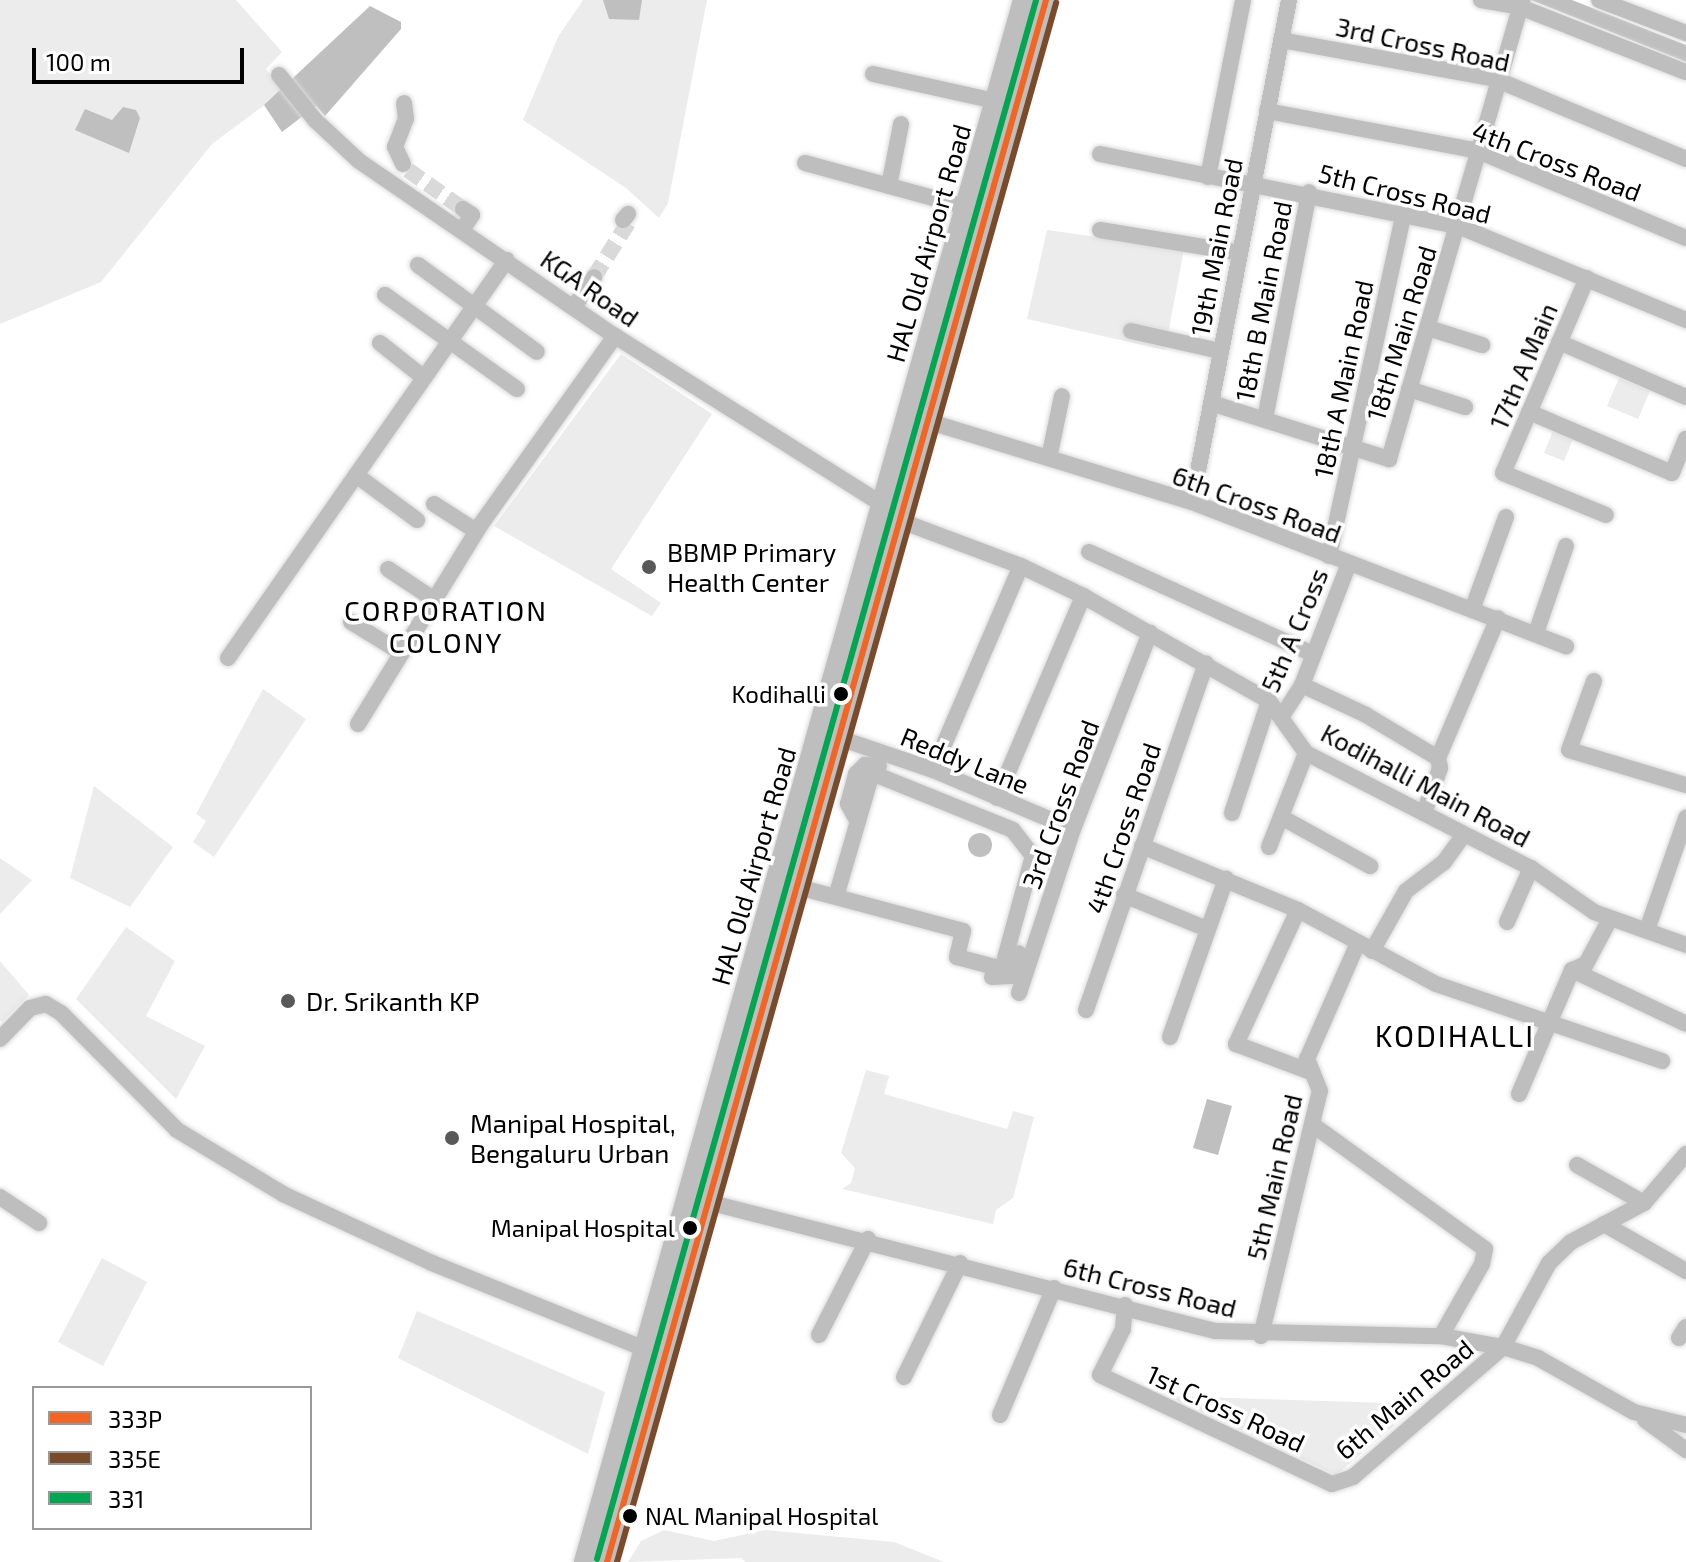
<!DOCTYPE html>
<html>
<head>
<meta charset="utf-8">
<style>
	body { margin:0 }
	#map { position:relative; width:1686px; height:1562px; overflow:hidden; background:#fff; font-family:"Exo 2",sans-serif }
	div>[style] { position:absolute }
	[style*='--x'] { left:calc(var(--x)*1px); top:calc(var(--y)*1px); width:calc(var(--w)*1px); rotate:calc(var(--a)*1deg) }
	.green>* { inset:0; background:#ececec }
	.water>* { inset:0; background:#bfbfbf }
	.round { border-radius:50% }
	.minor-tunnel>* { height:16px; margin-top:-8px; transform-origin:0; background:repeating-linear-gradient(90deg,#d9d9d9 0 16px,transparent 0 24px) }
	.roads { filter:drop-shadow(0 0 2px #dbdbdb) drop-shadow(0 0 2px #dbdbdb) }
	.minor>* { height:16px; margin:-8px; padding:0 8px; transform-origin:8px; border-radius:8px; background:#bebebe }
	.major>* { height:20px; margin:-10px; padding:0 10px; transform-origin:10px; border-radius:10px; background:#bebebe }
	.bus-1>* { height:6px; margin:-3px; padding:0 3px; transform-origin:3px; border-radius:3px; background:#f26522 }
	.bus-2>* { height:6px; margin:-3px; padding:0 3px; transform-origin:3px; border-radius:3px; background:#7a4b2a }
	.bus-3>* { height:6px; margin:-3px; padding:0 3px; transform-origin:3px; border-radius:3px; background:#00a651 }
	.dots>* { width:22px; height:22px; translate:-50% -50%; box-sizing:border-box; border:4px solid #fff; border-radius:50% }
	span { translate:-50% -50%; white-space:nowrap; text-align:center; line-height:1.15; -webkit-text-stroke:7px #fff; paint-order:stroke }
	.bus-label { font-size:24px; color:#000 }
	.right { translate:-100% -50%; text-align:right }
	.left { translate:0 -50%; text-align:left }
	.street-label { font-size:26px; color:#000 }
	.poi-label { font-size:26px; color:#000 }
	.neighbourhood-label { font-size:28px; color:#000; letter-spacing:2px }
	.quarter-label { font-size:30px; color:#000; letter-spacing:2px }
	.legend { position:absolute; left:32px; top:1386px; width:280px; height:144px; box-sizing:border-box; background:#fff; border:2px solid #999; margin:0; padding:10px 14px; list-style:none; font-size:24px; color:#000 }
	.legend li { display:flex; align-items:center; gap:16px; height:40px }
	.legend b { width:40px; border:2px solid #999 }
	.scale { position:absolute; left:32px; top:48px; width:212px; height:36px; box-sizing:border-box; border:4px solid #000; border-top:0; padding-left:10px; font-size:24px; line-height:28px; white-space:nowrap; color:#000; -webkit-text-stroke:6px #fff; paint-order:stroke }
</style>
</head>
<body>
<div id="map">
	<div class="green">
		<i style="clip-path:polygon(0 0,236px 0,282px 52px,266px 69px,282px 92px,212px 144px,101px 282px,0 324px)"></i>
		<i style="clip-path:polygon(583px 0,707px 0,668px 203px,659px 218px,626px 188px,523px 120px,558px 37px)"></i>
		<i style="clip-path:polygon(1047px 230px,1184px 249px,1165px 350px,1027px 319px)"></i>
		<i style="clip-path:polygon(621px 354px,712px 414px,611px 569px,661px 603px,652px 616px,494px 526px)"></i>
		<i style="clip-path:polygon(1619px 378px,1650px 391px,1638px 419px,1607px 406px)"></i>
		<i style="clip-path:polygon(1553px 431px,1573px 439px,1564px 461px,1544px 453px)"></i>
		<i style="clip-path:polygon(263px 689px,306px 719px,214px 857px,193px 842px,206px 821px,196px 814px)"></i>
		<i style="clip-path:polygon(94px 786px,173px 847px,130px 907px,70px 878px)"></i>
		<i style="clip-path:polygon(0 858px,32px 880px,0 914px)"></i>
		<i style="clip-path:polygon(126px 927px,175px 961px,146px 1016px,205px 1046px,176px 1099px,76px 999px)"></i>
		<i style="clip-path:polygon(0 961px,29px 995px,2px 1022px,0 1020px)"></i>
		<i style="clip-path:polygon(866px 1070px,889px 1076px,884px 1094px,1007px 1129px,1013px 1111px,1034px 1117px,1013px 1198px,996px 1210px,993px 1224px,842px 1189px,851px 1183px,855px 1168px,841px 1153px)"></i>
		<i style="clip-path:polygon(102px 1258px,147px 1282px,103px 1366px,58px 1342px)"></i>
		<i style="clip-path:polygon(417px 1311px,605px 1392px,588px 1454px,398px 1358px)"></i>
		<i style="clip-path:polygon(1168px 1396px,1420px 1404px,1336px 1475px)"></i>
		<i style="clip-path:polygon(664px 1530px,714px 1541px,765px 1530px,894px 1542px,944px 1562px,745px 1562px,741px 1558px,628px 1562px,641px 1541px)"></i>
	</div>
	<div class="water">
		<i style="clip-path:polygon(603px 0,642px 0,639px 20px,609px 19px)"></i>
		<i style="clip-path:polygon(1531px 0,1572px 0,1686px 45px,1686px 62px)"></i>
		<i style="clip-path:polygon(370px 6px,401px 22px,401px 29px,325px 116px,316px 106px,282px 132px,264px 105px)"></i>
		<i style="clip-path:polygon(123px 107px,136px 110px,140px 118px,129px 153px,75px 130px,85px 109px,112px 120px)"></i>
		<i class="round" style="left:968px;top:833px;width:24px;height:24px"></i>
		<i style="clip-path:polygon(1207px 1099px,1232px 1106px,1218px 1155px,1193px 1148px)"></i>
	</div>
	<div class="minor-tunnel">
		<i style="--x:408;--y:170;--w:67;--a:35.3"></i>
		<i style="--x:594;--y:277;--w:64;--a:-57.8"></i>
	</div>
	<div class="roads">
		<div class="minor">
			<i style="--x:1481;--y:0;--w:40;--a:10"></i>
			<i style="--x:1520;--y:7;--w:178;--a:21.4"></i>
			<i style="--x:1599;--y:0;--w:93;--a:20.8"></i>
			<i style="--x:1281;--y:40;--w:218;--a:10.3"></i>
			<i style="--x:1495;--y:79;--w:207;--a:22.7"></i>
			<i style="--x:873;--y:74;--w:125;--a:12.5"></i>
			<i style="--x:279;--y:75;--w:58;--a:51.3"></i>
			<i style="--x:315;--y:120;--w:60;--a:43"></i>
			<i style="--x:359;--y:161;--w:310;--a:34.4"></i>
			<i style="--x:615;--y:336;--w:315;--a:32.2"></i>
			<i style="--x:1267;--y:111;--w:215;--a:10.7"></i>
			<i style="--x:1478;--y:151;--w:225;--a:22.7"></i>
			<i style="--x:1100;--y:154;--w:365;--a:11.4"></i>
			<i style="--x:1458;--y:226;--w:247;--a:22.4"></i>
			<i style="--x:805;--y:163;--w:167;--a:15.3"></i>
			<i style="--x:403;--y:164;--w:19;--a:-115"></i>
			<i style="--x:395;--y:147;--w:30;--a:-69"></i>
			<i style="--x:406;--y:119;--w:16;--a:-97"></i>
			<i style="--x:1208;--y:177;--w:180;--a:-78.8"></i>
			<i style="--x:889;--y:186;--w:63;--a:-79"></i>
			<i style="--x:623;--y:220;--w:8;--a:-50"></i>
			<i style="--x:462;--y:230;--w:18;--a:-56"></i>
			<i style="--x:472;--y:215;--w:11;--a:-146"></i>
			<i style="--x:1100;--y:230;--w:142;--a:9.3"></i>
			<i style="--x:418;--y:265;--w:147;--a:36.2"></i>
			<i style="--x:1587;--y:278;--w:212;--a:113.3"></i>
			<i style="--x:1503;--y:473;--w:111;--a:22.2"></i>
			<i style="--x:385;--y:295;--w:162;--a:35.5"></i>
			<i style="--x:574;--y:307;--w:36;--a:-56"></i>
			<i style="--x:1428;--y:328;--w:57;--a:17.5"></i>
			<i style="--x:1131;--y:331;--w:91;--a:12.7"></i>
			<i style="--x:1559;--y:342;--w:138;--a:23.4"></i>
			<i style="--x:380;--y:343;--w:56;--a:38.5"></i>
			<i style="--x:1409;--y:389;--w:59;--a:17.8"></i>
			<i style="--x:1211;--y:403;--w:187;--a:17.5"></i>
			<i style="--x:1389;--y:459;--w:478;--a:-73.8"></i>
			<i style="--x:1529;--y:412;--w:155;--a:23.1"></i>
			<i style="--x:1672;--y:473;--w:37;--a:-68"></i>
			<i style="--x:1265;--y:419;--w:231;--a:-79"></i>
			<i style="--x:927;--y:421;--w:277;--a:17"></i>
			<i style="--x:1192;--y:502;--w:401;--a:21.1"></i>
			<i style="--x:1049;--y:458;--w:63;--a:-78.2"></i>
			<i style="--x:356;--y:475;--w:76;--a:36.4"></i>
			<i style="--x:1192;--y:502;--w:511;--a:-79.06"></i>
			<i style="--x:434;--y:504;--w:50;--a:32.7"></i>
			<i style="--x:901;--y:521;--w:128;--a:20.6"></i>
			<i style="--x:1021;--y:566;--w:69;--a:25.8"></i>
			<i style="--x:1083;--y:596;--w:214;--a:29.4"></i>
			<i style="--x:1269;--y:701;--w:64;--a:54.6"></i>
			<i style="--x:1306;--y:753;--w:253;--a:27.1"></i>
			<i style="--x:1531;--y:868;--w:77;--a:34.9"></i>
			<i style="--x:1594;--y:912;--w:98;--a:19.7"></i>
			<i style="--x:1089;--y:552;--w:246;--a:24.5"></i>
			<i style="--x:1329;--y:556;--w:351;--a:-77.7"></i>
			<i style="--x:388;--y:569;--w:54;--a:33.7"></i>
			<i style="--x:1472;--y:610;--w:99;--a:-69.9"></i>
			<i style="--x:351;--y:622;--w:57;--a:31.5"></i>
			<i style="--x:1536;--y:633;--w:92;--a:-71"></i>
			<i style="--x:228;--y:658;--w:486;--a:-55"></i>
			<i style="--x:1594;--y:681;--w:73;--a:109.9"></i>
			<i style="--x:1569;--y:750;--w:122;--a:16.7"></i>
			<i style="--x:1302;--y:685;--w:71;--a:25.1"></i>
			<i style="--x:1366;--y:715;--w:84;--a:30.8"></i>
			<i style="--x:1282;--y:716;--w:37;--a:-57"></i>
			<i style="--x:1302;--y:685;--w:131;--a:-68.9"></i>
			<i style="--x:358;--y:724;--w:235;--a:-58.4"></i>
			<i style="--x:481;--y:524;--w:231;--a:-54.5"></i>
			<i style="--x:839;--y:738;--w:99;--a:18.8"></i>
			<i style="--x:933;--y:770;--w:152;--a:22.9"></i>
			<i style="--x:933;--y:770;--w:222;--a:-66.7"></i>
			<i style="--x:997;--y:798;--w:220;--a:-66.9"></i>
			<i style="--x:1232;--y:813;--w:118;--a:-71.7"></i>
			<i style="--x:1424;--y:813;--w:48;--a:-70.4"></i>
			<i style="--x:1440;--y:768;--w:10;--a:-101"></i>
			<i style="--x:1438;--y:758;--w:152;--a:-66.8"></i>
			<i style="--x:1281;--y:817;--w:102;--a:28.8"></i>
			<i style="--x:858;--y:822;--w:21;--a:-119"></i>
			<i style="--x:848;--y:804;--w:31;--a:-75"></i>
			<i style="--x:856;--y:774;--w:13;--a:-45"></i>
			<i style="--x:865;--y:765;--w:14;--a:4"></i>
			<i style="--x:1142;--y:846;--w:169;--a:22.3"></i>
			<i style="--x:1298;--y:910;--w:157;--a:28.2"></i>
			<i style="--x:1436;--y:984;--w:239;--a:18.8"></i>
			<i style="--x:1269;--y:847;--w:101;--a:-68.5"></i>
			<i style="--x:798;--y:887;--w:171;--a:14.9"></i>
			<i style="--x:963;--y:931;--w:27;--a:103"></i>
			<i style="--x:957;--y:957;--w:47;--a:14.9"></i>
			<i style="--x:1002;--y:969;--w:117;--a:-74.7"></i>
			<i style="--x:1033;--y:856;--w:33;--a:-128"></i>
			<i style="--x:1013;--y:830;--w:152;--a:-158"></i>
			<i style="--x:872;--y:773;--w:129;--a:106.2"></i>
			<i style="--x:1124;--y:895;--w:90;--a:22.3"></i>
			<i style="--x:1298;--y:910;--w:148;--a:114.8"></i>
			<i style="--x:1236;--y:1044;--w:82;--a:20.6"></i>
			<i style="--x:1507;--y:922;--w:59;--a:-66"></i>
			<i style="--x:1647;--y:930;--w:119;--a:-70.8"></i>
			<i style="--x:1372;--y:951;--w:69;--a:-60.5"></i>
			<i style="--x:1406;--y:891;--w:48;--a:-37.3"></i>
			<i style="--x:1444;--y:862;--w:32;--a:-54"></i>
			<i style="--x:1572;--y:970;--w:126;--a:25.3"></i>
			<i style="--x:992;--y:977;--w:19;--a:-3"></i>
			<i style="--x:1011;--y:976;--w:24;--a:-71"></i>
			<i style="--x:1019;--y:993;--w:173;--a:-71.8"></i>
			<i style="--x:1073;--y:829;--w:211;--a:-68.6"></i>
			<i style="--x:1086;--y:1010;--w:367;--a:-70.9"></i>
			<i style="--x:1170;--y:1037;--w:168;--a:-70.5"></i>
			<i style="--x:0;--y:1039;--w:43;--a:-45.9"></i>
			<i style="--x:30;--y:1008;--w:16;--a:-14"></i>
			<i style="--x:46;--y:1004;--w:17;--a:31"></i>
			<i style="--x:61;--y:1013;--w:165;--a:45.2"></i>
			<i style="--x:177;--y:1130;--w:124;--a:31.1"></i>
			<i style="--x:283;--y:1194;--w:164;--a:24.8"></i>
			<i style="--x:432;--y:1263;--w:230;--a:22"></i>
			<i style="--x:1519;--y:1094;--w:135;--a:-66.9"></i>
			<i style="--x:1572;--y:970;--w:15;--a:-23"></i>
			<i style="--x:1586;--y:964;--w:51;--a:-61.9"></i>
			<i style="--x:1313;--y:1125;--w:212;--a:35.8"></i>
			<i style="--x:1485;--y:1249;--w:15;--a:101"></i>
			<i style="--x:1482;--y:1264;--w:83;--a:119.7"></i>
			<i style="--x:1577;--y:1165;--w:77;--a:29.6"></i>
			<i style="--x:0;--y:1197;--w:47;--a:33.7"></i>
			<i style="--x:688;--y:1197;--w:544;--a:14.27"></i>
			<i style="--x:1215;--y:1331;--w:226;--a:1.3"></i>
			<i style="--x:1441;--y:1336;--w:63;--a:10.1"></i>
			<i style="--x:1503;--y:1347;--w:37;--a:17"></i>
			<i style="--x:1538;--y:1358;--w:110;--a:29.4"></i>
			<i style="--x:1634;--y:1412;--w:54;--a:14"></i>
			<i style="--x:1604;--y:1224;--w:95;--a:29.8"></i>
			<i style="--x:1125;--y:1305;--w:24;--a:95"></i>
			<i style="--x:1123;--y:1329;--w:51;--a:116.6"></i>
			<i style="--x:1100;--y:1375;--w:256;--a:25.2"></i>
			<i style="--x:1332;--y:1484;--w:22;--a:-18"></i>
			<i style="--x:1353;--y:1477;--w:198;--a:-40.9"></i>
			<i style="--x:1503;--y:1347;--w:96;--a:-61.3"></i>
			<i style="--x:1549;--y:1263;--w:30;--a:-44"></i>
			<i style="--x:1571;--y:1242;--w:83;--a:-28.1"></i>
			<i style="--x:1644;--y:1203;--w:65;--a:-49.4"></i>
			<i style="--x:819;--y:1335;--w:108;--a:-63"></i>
			<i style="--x:1261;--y:1336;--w:252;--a:-76.5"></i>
			<i style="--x:1320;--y:1091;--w:35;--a:-112"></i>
			<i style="--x:1307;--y:1059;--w:127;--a:-66.3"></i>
			<i style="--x:1679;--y:1338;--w:13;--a:-58"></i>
			<i style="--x:904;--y:1377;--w:127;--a:-63.8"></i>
			<i style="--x:1000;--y:1415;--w:138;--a:-67"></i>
			<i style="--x:1645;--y:1420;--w:51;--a:36.2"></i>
		</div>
		<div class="major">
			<i style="--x:584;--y:1562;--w:1623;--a:-74.3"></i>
			<i style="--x:607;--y:1562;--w:1623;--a:-74.3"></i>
		</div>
	</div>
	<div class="bus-1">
		<i style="--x:607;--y:1562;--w:1623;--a:-74.3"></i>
	</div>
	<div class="bus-2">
		<i style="--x:617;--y:1562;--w:1620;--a:-74.27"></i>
	</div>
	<div class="bus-3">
		<i style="--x:597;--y:1559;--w:1620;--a:-74.27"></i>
	</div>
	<div class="dots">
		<i style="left:649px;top:567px;background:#595959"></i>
		<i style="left:841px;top:694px;background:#000"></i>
		<i style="left:288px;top:1001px;background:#595959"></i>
		<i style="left:452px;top:1138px;background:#595959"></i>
		<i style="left:690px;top:1228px;background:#000"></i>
		<i style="left:630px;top:1516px;background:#000"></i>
	</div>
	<div class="bus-label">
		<span class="right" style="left:826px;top:694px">Kodihalli</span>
		<span class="right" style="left:675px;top:1228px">Manipal Hospital</span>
		<span class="left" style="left:645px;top:1516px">NAL Manipal Hospital</span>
	</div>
	<div class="street-label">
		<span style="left:1423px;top:44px;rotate:12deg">3rd Cross Road</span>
		<span style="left:1557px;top:161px;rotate:21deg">4th Cross Road</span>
		<span style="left:1405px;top:193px;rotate:14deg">5th Cross Road</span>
		<span style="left:928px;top:243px;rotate:-74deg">HAL Old Airport Road</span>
		<span style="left:1216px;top:247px;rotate:-79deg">19th Main Road</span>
		<span style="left:590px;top:288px;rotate:35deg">KGA Road</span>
		<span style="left:1263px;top:301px;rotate:-79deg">18th B Main Road</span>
		<span style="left:1401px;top:333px;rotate:-73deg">18th Main Road</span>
		<span style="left:1523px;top:366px;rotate:-67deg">17th A Main</span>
		<span style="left:1343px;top:379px;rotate:-78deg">18th A Main Road</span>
		<span style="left:1257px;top:504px;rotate:20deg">6th Cross Road</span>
		<span style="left:1294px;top:630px;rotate:-67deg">5th A Cross</span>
		<span style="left:965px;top:760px;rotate:22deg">Reddy Lane</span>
		<span style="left:1426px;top:785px;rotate:28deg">Kodihalli Main Road</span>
		<span style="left:1060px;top:804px;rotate:-70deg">3rd Cross Road</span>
		<span style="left:1123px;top:828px;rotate:-71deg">4th Cross Road</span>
		<span style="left:753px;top:866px;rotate:-74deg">HAL Old Airport Road</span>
		<span style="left:1274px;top:1177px;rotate:-77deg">5th Main Road</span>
		<span style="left:1150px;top:1287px;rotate:14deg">6th Cross Road</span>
		<span style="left:1404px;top:1399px;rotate:-40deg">6th Main Road</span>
		<span style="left:1226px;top:1408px;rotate:25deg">1st Cross Road</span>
	</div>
	<div class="poi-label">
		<span class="left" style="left:667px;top:567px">BBMP Primary<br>Health Center</span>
		<span class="left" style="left:306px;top:1001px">Dr. Srikanth KP</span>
		<span class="left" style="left:470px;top:1138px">Manipal Hospital,<br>Bengaluru Urban</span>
	</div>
	<div class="neighbourhood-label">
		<span style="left:446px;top:626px">CORPORATION<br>COLONY</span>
	</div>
	<div class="quarter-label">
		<span style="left:1455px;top:1035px">KODIHALLI</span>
	</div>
	<ul class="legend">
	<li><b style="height:10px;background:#f26522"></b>333P</li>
	<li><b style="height:10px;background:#7a4b2a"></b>335E</li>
	<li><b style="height:10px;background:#00a651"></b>331</li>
	</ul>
	<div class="scale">100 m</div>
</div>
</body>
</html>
